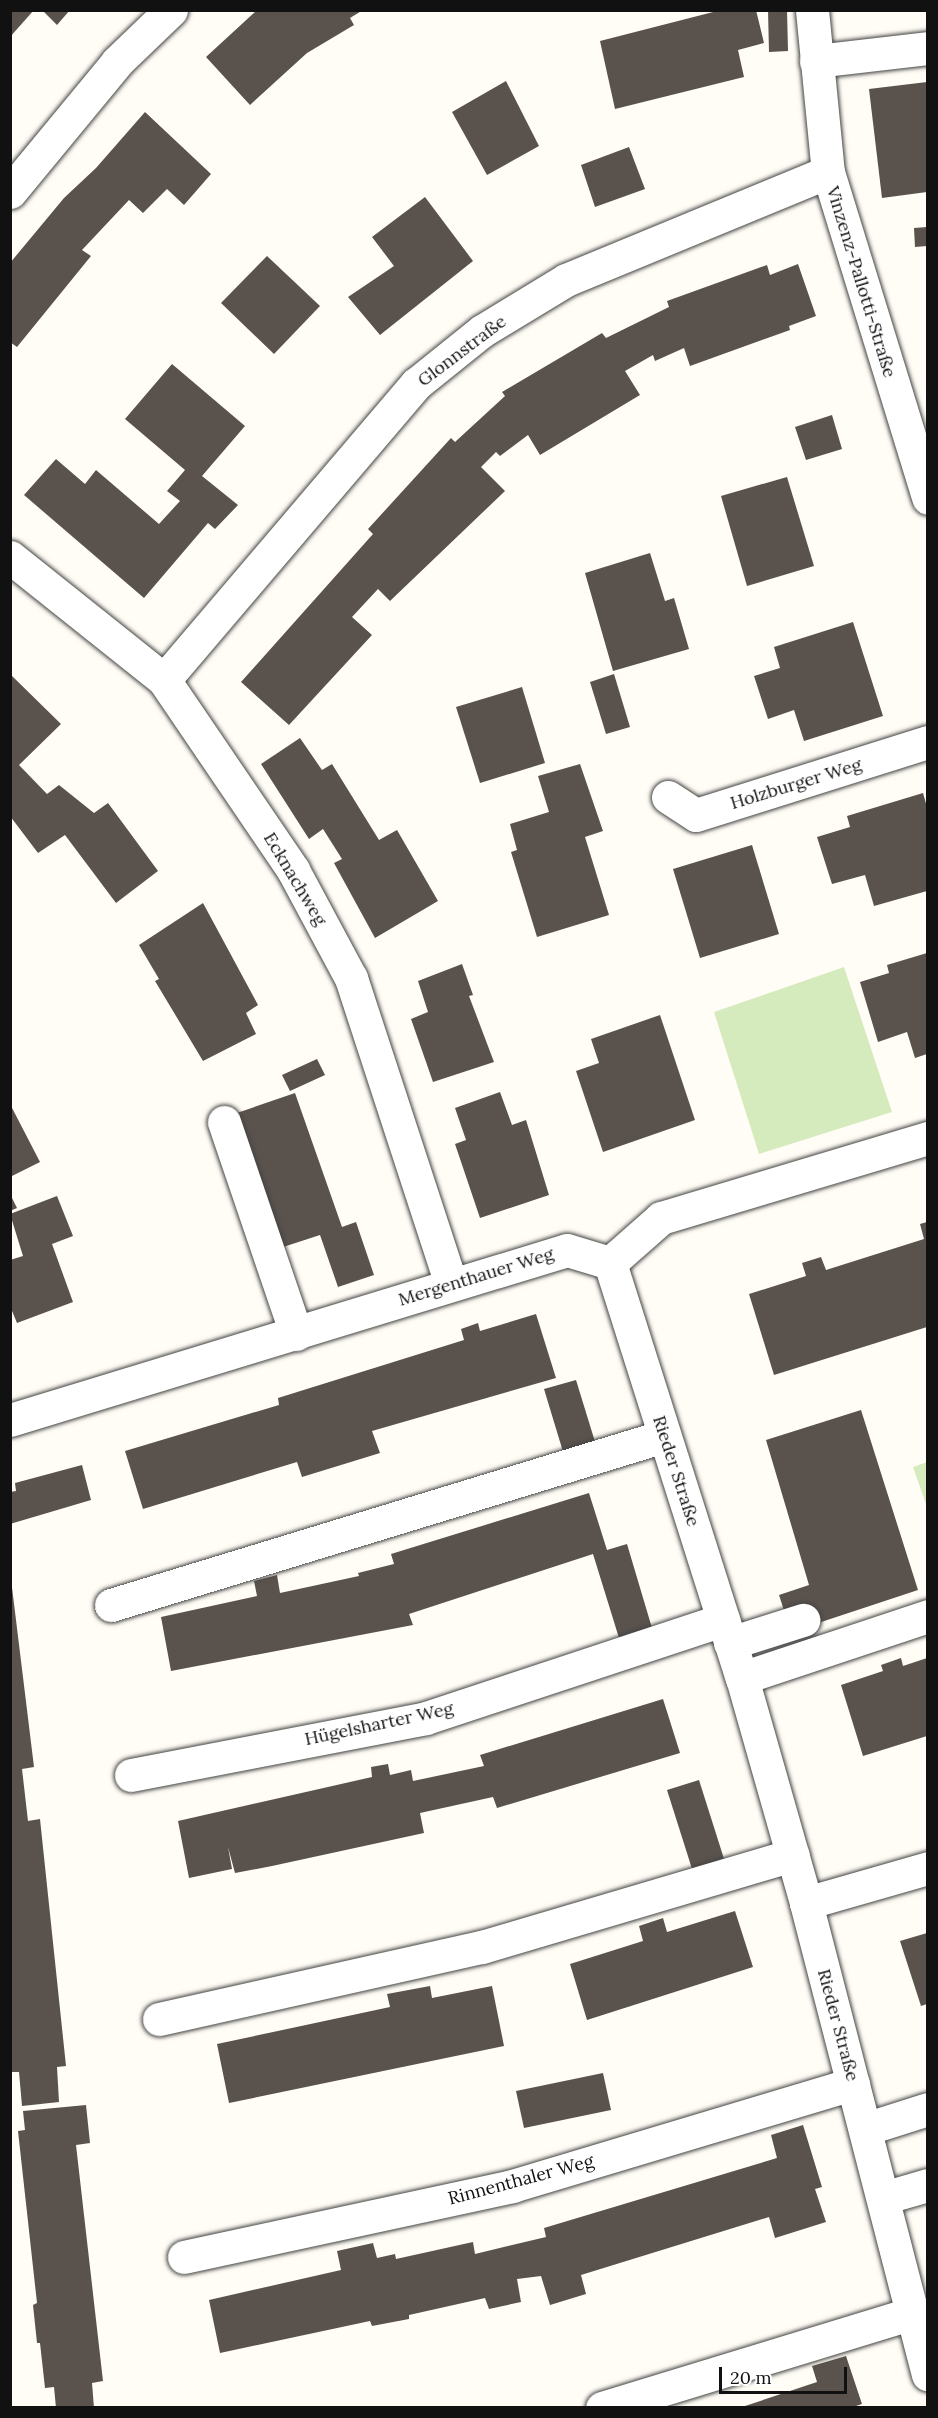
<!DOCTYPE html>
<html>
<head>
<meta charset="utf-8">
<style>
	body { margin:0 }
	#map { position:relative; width:938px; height:2418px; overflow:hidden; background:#fffdf5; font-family:Lora,serif }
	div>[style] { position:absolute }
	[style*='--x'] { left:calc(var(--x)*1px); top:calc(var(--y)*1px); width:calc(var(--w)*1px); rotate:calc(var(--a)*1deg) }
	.green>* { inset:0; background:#d5ebbd }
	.building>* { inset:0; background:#5a524d }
	.roads { filter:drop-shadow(0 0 2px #444) drop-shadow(0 0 2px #444) }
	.minor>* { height:33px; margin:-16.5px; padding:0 16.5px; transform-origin:16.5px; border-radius:16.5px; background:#fff }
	span { translate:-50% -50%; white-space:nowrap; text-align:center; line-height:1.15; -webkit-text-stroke:6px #fff; paint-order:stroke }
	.street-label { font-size:18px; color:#111 }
	.frame { position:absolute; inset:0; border:12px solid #111; pointer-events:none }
	.scale { position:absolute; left:719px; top:2367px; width:128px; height:27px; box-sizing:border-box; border:3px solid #111; border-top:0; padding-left:8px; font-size:18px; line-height:21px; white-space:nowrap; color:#111; -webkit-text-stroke:4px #fff; paint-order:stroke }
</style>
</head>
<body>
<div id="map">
	<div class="green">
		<i style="clip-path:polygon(844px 967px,892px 1112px,759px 1154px,714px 1012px)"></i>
		<i style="clip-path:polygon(927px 1462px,928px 1462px,927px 1507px,913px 1467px)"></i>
	</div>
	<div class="building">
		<i style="clip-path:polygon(10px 10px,34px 10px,10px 37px)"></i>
		<i style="clip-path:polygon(42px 10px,70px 10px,57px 25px)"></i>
		<i style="clip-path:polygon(257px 10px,363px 10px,350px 18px,354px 25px,307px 53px,250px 105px,206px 57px)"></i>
		<i style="clip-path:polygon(721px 10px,756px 10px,764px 43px,738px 50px,744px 77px,615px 109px,600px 41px)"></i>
		<i style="clip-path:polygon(768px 10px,787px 10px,788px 51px,769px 52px)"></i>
		<i style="clip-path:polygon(506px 81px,539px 146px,487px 175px,452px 112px)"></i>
		<i style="clip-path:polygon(927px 82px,927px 192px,882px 198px,869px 89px)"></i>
		<i style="clip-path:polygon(145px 112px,211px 174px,184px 205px,167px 189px,143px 213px,129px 200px,82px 250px,91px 256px,17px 347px,10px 342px,10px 263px,64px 198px,96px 168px)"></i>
		<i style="clip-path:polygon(629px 147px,645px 189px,595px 207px,581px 165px)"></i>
		<i style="clip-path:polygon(425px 197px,473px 261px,380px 335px,348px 297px,394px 266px,372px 237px)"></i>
		<i style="clip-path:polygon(927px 227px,927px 246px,915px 247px,914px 228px)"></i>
		<i style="clip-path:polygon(267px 256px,320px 306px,274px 354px,221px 303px)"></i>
		<i style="clip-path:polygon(798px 264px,816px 316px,789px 326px,790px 330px,690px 366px,684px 348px,655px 361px,653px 355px,625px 371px,640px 395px,540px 455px,528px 435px,500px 456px,496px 452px,481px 467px,505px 491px,390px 601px,378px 589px,352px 617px,372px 635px,289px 725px,241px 682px,373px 534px,368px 529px,451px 438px,455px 442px,505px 396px,502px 392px,602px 333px,606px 338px,669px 307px,667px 301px,767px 265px,770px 275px)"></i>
		<i style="clip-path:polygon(172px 364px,245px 426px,202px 476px,238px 505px,215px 529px,208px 523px,144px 598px,24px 495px,56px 459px,85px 484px,96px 470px,159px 524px,180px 501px,167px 491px,185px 470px,125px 419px)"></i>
		<i style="clip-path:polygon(832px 415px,842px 449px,806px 460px,795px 427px)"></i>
		<i style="clip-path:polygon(787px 477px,814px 566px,747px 586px,721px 496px)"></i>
		<i style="clip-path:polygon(650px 553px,665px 601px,674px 598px,689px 649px,613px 671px,585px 573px)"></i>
		<i style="clip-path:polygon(853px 622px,883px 716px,804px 741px,794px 710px,768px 719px,754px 676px,780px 668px,774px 647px)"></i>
		<i style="clip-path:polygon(10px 674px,61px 724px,19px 765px,47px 794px,59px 785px,94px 813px,108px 803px,158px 871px,116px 903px,65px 835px,38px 853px,10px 816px)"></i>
		<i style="clip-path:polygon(614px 674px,630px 727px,606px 734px,590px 682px)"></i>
		<i style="clip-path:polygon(522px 687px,545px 763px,480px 783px,456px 707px)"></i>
		<i style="clip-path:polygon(300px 738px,322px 770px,332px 764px,379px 840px,397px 830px,438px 901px,375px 938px,334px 863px,342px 859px,323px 829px,309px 839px,261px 764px)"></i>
		<i style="clip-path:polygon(580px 764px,603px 831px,585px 837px,609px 915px,537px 937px,511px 852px,517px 850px,510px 824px,549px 812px,538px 776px)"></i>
		<i style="clip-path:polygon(923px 793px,927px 807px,927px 891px,874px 906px,865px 875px,832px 884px,817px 837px,850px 827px,847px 816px)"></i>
		<i style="clip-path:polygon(752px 845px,779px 934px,700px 958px,673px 869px)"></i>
		<i style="clip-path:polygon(203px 903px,258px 1005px,246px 1013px,256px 1034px,203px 1061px,155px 981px,159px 979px,139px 945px)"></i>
		<i style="clip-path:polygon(927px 953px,927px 1054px,915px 1058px,907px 1032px,878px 1042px,860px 982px,889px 973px,887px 965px)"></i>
		<i style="clip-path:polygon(462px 964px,473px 995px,469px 996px,494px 1062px,433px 1082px,411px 1019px,428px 1012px,418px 981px)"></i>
		<i style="clip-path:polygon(660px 1015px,695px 1120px,603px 1152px,576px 1071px,599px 1063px,591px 1039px)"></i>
		<i style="clip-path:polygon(317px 1059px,325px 1075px,290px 1091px,282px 1075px)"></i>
		<i style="clip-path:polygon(500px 1092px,512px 1125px,526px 1120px,549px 1195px,480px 1218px,455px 1144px,466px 1140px,455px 1108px)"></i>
		<i style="clip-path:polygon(295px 1093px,342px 1227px,356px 1222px,374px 1275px,338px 1287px,320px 1235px,277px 1249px,231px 1115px)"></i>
		<i style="clip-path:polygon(10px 1104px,40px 1162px,10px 1177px)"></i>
		<i style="clip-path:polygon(10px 1194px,17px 1208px,10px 1211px)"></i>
		<i style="clip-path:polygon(57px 1196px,73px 1236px,52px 1244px,73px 1302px,17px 1323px,10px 1306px,10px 1260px,23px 1256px,10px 1214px)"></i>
		<i style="clip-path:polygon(927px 1222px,927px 1327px,774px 1375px,749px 1294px,806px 1276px,802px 1263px,821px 1257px,826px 1270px,924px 1239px,920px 1224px)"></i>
		<i style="clip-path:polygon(536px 1314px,556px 1378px,372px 1431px,380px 1453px,302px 1477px,297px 1462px,143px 1509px,125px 1451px,279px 1405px,278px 1398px,464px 1340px,461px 1329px,478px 1323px,480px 1331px)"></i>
		<i style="clip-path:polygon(576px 1380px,596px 1445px,564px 1455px,544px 1389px)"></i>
		<i style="clip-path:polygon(861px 1410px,918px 1590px,791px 1632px,779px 1595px,809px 1585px,766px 1440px)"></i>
		<i style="clip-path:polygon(82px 1465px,91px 1500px,10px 1524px,10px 1492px,16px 1491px,15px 1483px)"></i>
		<i style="clip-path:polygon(589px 1493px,607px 1550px,627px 1544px,652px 1628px,619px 1638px,593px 1554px,409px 1614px,413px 1625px,171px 1671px,161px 1617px,257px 1596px,254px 1581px,277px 1575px,280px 1593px,359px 1576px,358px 1573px,394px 1564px,391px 1554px)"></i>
		<i style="clip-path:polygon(10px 1571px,34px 1767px,22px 1769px,28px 1821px,40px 1819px,66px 2066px,57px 2067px,59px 2102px,22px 2106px,19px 2072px,10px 2072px)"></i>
		<i style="clip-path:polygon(901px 1658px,903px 1666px,927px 1658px,927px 1736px,863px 1756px,841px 1685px,883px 1671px,881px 1665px)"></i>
		<i style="clip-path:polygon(663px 1699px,680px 1753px,497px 1808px,493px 1797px,420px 1813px,424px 1833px,272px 1866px,235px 1873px,228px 1847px,232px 1869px,189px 1878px,178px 1821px,372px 1777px,371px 1767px,388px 1764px,390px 1775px,411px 1770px,413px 1781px,484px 1766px,480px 1755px)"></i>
		<i style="clip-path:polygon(699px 1780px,725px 1862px,693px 1872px,667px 1790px)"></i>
		<i style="clip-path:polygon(735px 1911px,753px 1967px,587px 2020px,570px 1964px,643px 1941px,639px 1926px,663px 1918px,667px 1932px)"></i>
		<i style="clip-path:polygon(927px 1933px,927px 2004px,921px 2006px,900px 1941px)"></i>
		<i style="clip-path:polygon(430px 1986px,432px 1998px,492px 1986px,504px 2046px,229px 2103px,217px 2044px,390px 2007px,387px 1994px)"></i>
		<i style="clip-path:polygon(603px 2073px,611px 2110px,524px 2128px,516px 2091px)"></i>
		<i style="clip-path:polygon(86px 2105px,90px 2143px,76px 2145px,103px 2381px,92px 2383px,94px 2408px,56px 2408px,54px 2387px,45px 2388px,40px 2343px,37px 2343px,33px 2305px,37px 2303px,18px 2131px,25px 2130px,23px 2111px)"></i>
		<i style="clip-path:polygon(803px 2125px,822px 2187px,815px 2189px,826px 2222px,775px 2238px,769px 2217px,581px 2275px,586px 2294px,550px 2305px,541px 2276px,517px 2279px,521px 2302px,489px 2309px,485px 2298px,409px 2315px,409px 2319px,372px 2326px,370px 2321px,220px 2353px,209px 2300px,341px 2270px,337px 2251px,373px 2243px,377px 2258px,395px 2254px,396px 2259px,473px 2242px,475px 2254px,546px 2237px,544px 2228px,777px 2158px,771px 2135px)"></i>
		<i style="clip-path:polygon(846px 2356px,862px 2404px,850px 2408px,739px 2408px,817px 2382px,812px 2366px)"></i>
	</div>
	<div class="roads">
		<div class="minor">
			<i style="--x:812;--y:10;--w:163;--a:84.4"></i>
			<i style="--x:828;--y:172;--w:341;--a:72.9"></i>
			<i style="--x:816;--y:61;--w:113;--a:-6.6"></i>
			<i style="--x:10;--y:192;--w:168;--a:-50.5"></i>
			<i style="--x:117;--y:62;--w:75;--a:-43.9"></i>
			<i style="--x:10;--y:557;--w:197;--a:38.6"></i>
			<i style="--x:164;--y:680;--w:230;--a:55.8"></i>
			<i style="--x:293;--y:870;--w:123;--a:61.8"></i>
			<i style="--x:351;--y:978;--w:322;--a:71.9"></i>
			<i style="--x:164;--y:680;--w:389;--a:-49.6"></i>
			<i style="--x:416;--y:384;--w:85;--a:-38.8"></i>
			<i style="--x:482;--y:331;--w:98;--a:-31.3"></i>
			<i style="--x:566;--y:280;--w:283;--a:-22.4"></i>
			<i style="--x:668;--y:797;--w:33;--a:33"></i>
			<i style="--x:696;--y:815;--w:243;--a:-17.5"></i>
			<i style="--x:224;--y:1122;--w:224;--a:71.2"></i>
			<i style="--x:610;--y:1263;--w:435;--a:72.4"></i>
			<i style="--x:742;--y:1678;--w:234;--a:74.1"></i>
			<i style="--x:806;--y:1903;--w:487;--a:75.5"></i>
			<i style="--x:10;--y:1420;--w:582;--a:-16.97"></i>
			<i style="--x:567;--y:1250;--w:45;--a:16.8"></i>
			<i style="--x:610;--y:1263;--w:68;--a:-41.4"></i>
			<i style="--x:661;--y:1218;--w:279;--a:-16.7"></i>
			<i style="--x:111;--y:1605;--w:578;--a:-16.99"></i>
			<i style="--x:730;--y:1643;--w:77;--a:-17.5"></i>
			<i style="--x:742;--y:1678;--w:196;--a:-18.4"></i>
			<i style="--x:131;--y:1775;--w:300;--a:-10.9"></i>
			<i style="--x:426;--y:1718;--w:313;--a:-18.3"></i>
			<i style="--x:806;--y:1903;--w:127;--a:-16"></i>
			<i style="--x:159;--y:2019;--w:331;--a:-12.6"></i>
			<i style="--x:482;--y:1947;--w:324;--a:-16.5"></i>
			<i style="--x:865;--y:2129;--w:66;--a:-17.6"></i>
			<i style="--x:883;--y:2198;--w:47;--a:-16.1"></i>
			<i style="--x:184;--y:2257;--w:336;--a:-12.2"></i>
			<i style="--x:512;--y:2186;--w:356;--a:-16.7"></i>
			<i style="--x:602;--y:2408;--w:324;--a:-17"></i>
		</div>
	</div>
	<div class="street-label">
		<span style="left:861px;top:282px;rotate:73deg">Vinzenz-Pallotti-Straße</span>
		<span style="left:462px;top:351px;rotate:-37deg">Glonnstraße</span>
		<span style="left:796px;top:784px;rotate:-17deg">Holzburger Weg</span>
		<span style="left:295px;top:879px;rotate:59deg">Ecknachweg</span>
		<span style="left:476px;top:1277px;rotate:-17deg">Mergenthauer Weg</span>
		<span style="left:676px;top:1471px;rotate:72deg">Rieder Straße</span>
		<span style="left:379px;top:1724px;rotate:-12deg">Hügelsharter Weg</span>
		<span style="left:838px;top:2025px;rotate:75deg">Rieder Straße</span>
		<span style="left:521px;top:2180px;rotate:-15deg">Rinnenthaler Weg</span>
	</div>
	<div class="frame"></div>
	<div class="scale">20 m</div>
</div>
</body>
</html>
